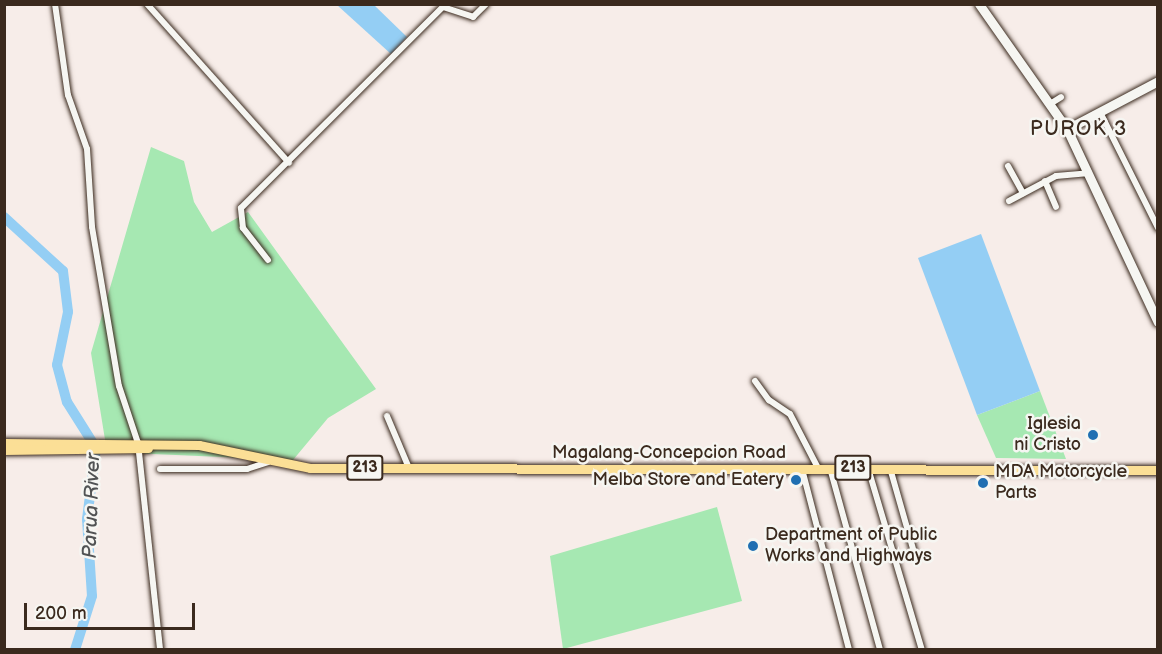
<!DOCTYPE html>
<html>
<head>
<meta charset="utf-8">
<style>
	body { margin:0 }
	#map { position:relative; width:1162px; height:654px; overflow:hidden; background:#f7ede9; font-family:"Balsamiq Sans",sans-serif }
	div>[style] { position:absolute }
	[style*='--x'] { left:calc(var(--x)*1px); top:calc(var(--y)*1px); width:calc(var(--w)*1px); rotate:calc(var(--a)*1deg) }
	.green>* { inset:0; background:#a6e8b2 }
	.water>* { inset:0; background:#94cef4 }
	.river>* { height:10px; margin:-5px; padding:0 5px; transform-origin:5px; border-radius:5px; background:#94cef4 }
	.roads { filter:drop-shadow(0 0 2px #3b2a1e) drop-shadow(0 0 2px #3b2a1e) }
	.street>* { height:6px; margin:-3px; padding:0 3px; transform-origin:3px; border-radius:3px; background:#f6f6f2 }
	.secondary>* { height:9px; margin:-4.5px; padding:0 4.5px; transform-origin:4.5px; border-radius:4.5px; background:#f6f6f2 }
	.primary>* { height:9px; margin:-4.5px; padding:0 4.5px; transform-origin:4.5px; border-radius:4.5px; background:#fbdf96 }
	.dots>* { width:16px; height:16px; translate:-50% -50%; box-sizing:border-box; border:3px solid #f6f6f2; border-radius:50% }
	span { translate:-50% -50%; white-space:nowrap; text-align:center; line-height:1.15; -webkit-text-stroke:5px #f6f6f2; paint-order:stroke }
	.shield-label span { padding:2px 4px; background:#f6f6f2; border:2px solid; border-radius:4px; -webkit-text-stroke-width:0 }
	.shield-label { font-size:16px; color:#3b2a1e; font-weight:700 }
	.poi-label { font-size:18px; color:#3b2a1e }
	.right { translate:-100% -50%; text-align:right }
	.left { translate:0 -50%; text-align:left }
	.street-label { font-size:18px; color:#3b2a1e }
	.neighbourhood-label { font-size:20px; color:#3b2a1e; letter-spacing:1.5px }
	.water-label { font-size:20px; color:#515354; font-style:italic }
	.frame { position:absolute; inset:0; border:6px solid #3b2a1e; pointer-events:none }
	.scale { position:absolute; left:24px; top:603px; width:171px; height:27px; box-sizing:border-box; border:3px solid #3b2a1e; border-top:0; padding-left:8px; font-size:18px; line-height:21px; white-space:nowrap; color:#3b2a1e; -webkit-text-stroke:4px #f6f6f2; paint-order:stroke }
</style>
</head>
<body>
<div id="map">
	<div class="green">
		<i style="clip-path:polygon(151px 147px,184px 161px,194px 202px,212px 232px,248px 212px,376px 389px,328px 418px,293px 460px,107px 452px,91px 353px)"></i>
		<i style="clip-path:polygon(1040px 391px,1066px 459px,996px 458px,977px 415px)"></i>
		<i style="clip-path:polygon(717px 507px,742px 601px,563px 649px,550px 556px)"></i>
	</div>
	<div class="water">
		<i style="clip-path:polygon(337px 5px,374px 5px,407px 37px,391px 54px)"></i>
		<i style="clip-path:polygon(981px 234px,1040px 391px,977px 415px,918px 258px)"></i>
	</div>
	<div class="river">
		<i style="--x:4;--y:217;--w:80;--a:42.5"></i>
		<i style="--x:63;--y:271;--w:41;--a:83"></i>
		<i style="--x:68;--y:312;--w:54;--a:101.7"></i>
		<i style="--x:57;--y:365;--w:38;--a:75"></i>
		<i style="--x:67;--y:402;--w:54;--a:57.8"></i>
		<i style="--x:96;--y:448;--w:72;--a:97.2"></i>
		<i style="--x:87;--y:519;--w:77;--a:86.3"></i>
		<i style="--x:92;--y:596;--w:57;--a:107.5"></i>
	</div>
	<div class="roads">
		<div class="street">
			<i style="--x:55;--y:4;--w:92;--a:81.9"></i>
			<i style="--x:68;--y:95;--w:57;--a:70.6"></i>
			<i style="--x:87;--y:149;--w:78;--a:86.3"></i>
			<i style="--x:92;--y:227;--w:161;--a:80.4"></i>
			<i style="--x:119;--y:386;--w:60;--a:71.6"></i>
			<i style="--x:138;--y:443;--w:208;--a:83.9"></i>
			<i style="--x:147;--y:4;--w:213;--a:48.2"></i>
			<i style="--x:1050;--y:104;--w:13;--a:-32"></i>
			<i style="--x:1100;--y:112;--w:130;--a:63.4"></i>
			<i style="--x:1008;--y:166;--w:31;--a:61"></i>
			<i style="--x:1045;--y:181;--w:28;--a:67"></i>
			<i style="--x:1009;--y:201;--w:53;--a:-28"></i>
			<i style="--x:1056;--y:176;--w:33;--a:-5"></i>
			<i style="--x:268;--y:260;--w:41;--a:-128"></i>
			<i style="--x:243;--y:228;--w:20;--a:-96"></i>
			<i style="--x:241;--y:208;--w:285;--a:-44.9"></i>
			<i style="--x:443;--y:7;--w:32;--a:18"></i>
			<i style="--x:473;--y:17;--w:18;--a:-45"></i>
			<i style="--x:755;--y:381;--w:24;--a:54"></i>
			<i style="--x:769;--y:400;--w:25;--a:34"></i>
			<i style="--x:790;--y:414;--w:61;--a:62.6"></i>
			<i style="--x:387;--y:416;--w:56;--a:67.1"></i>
			<i style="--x:830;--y:468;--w:189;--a:74.6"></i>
			<i style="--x:868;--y:468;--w:190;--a:73.5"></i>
			<i style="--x:890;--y:468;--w:91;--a:74.1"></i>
			<i style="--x:160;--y:469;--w:87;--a:0"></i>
			<i style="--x:247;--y:469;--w:22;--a:-18"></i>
			<i style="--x:802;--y:469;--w:187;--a:75.4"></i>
		</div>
		<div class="secondary">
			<i style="--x:979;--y:4;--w:153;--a:54.9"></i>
			<i style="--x:1067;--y:129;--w:213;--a:64.8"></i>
			<i style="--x:1067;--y:129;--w:103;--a:-27.8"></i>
		</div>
		<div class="primary">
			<i style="--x:4;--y:443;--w:195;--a:0.6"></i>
			<i style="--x:199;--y:445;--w:113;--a:11.7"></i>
			<i style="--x:310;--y:468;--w:848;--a:0.14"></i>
			<i style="--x:4;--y:450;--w:144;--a:-0.8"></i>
		</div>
	</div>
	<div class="dots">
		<i style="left:1093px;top:435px;background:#1f6fb2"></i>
		<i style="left:796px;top:480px;background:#1f6fb2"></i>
		<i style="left:983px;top:483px;background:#1f6fb2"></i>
		<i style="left:753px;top:546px;background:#1f6fb2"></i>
	</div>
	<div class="shield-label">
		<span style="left:365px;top:468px">213</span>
		<span style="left:853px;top:468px">213</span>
	</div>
	<div class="poi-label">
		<span class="right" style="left:1081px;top:435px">Iglesia<br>ni Cristo</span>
		<span class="left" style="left:995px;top:483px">MDA Motorcycle<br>Parts</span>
		<span class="right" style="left:784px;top:480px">Melba Store and Eatery</span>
		<span class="left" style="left:765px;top:546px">Department of Public<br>Works and Highways</span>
	</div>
	<div class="street-label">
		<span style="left:669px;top:453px">Magalang-Concepcion Road</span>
	</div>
	<div class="neighbourhood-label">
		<span style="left:1079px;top:129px">PUROK 3</span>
	</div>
	<div class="water-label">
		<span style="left:92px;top:506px;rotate:-88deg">Parua River</span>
	</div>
	<div class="frame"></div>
	<div class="scale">200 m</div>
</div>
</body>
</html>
